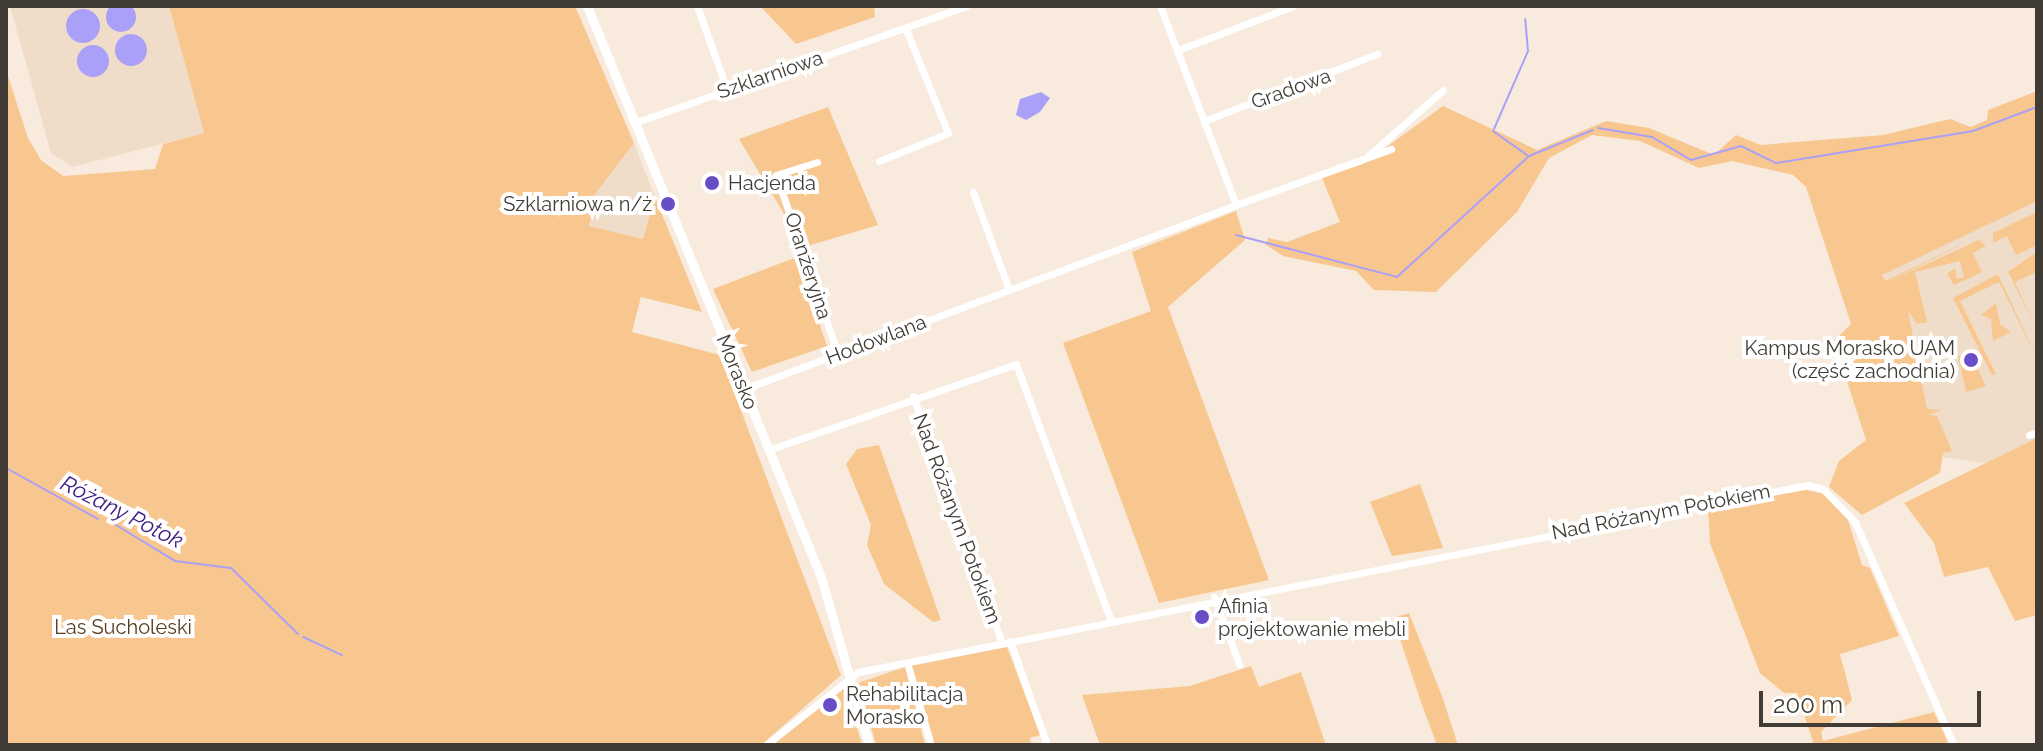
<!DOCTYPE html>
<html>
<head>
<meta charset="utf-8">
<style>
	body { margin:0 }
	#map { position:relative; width:2043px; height:751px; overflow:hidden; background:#f8ebdd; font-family:Raleway,sans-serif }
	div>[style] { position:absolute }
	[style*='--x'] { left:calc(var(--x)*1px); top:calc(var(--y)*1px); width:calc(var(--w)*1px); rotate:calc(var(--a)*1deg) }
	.built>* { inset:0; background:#efddc9 }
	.green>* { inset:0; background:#f8c78f }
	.water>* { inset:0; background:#aba0f7 }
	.round { border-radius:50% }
	.stream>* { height:2px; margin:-1px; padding:0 1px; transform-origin:1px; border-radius:1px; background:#aba0f7 }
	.minor>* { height:7px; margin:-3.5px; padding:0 3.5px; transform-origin:3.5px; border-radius:3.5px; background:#fff }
	.tertiary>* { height:9px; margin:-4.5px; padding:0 4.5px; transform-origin:4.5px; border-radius:4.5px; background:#fff }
	.dots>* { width:22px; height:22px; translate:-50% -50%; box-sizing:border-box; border:4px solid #fff; border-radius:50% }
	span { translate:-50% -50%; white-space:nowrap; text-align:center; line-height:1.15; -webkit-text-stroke:8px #fff; paint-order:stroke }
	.street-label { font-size:20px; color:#413c36 }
	.poi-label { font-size:20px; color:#413c36 }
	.left { translate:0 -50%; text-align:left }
	.right { translate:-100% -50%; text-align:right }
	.park-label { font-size:20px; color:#573c1a }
	.water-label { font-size:22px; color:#3d2184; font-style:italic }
	.frame { position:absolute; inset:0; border:8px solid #413c36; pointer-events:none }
	.scale { position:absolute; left:1759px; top:691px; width:222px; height:36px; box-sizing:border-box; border:4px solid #413c36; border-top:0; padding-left:10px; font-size:24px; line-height:28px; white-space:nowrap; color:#413c36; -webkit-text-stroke:6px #fff; paint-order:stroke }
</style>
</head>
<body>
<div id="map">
	<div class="built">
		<i style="clip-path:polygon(10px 6px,169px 6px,204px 133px,72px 167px,51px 153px)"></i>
		<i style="clip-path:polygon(2037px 123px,2037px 446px,1994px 465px,1936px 456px,1877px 274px)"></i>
		<i style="clip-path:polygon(634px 143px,655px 197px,643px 239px,589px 227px,596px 193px)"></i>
	</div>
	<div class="green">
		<i style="clip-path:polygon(169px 6px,575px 6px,634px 143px,596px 193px,589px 226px,643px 239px,655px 197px,702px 312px,641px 297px,632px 332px,720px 355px,841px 675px,761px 745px,6px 745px,6px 70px,28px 138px,41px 160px,63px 176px,155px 169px,163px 144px,204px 133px)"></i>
		<i style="clip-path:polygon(874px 6px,875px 17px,796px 44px,761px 7px)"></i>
		<i style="clip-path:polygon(2037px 91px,2037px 201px,1882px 275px,1885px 281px,1971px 240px,1885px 283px,1979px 240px,1986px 246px,1973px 253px,1982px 272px,1954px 285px,1947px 274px,1955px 268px,1957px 279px,1964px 277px,1960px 261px,1915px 272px,1927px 322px,1917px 324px,1908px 311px,1927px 409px,1941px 410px,1929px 415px,1937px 416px,1952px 451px,1943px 453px,1940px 473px,1862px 515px,1829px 487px,1839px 461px,1866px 440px,1834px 341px,1851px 324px,1806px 187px,1793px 175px,1732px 161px,1699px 168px,1640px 141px,1592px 135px,1549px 158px,1517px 212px,1436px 292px,1374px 290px,1356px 271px,1283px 256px,1266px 245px,1268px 238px,1287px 242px,1340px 222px,1322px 178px,1363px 164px,1443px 106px,1537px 150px,1606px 121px,1649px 128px,1714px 155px,1736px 135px,1761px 145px,1883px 135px,1950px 119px,1971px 127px,1987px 120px,1988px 110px)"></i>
		<i style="clip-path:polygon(828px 107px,878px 225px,804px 247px,739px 139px)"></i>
		<i style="clip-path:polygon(1236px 211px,1245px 240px,1168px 307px,1269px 580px,1159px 603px,1063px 343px,1151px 311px,1132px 252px)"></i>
		<i style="clip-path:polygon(2037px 212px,2037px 245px,2016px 255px,2007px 236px,1993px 243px,1993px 233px)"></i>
		<i style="clip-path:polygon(2037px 252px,2037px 272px,2015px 282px,2034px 323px,2008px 272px)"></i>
		<i style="clip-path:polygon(797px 257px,827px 346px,752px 372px,713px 289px)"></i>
		<i style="clip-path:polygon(1998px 274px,2037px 358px,1999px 282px,1960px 301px,1996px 374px,1992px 375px,1953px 298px)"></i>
		<i style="clip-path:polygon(1996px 303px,2000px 324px,2011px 332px,1993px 341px,1991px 319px,1981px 315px)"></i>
		<i style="clip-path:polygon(1971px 355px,1986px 386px,1966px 392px,1958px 356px)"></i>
		<i style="clip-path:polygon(2037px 438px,2037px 615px,2015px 621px,1988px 567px,1944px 577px,1934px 543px,1904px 503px)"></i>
		<i style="clip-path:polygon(879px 445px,941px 620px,933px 622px,884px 584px,867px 545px,871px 525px,846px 464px,857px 449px)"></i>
		<i style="clip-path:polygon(1420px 484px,1443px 548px,1392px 556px,1370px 502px)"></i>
		<i style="clip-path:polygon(1806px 490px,1824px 494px,1848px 520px,1862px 565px,1870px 568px,1899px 636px,1840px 654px,1852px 700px,1821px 732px,1823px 741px,1934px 712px,1949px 745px,1814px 745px,1797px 693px,1784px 693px,1760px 673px,1710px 543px,1708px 507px)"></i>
		<i style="clip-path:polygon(1409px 613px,1442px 696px,1458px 745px,1437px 745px,1422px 705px,1393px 618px)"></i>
		<i style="clip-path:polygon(1007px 647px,1040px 735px,1030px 738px,1031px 745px,933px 745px,911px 665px)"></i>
		<i style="clip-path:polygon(1251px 666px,1259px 687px,1301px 672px,1326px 745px,1100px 745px,1082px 695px,1190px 686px)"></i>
		<i style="clip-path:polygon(905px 667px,925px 745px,876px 745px,858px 683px)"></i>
		<i style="clip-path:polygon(844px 682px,862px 745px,776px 745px,774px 744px)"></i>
	</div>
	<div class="water">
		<i class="round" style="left:106px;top:2px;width:30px;height:30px"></i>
		<i class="round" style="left:66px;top:9px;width:34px;height:34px"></i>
		<i class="round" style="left:115px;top:34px;width:32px;height:32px"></i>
		<i class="round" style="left:77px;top:45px;width:32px;height:32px"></i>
		<i style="clip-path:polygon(1041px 92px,1050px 98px,1040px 112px,1026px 120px,1016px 115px,1020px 99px)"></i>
	</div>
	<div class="stream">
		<i style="--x:1598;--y:128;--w:55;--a:9.5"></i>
		<i style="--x:1652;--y:137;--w:45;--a:30.5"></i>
		<i style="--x:1691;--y:160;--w:52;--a:-15.6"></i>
		<i style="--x:1741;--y:146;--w:39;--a:26"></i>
		<i style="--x:1776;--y:163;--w:200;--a:-9.2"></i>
		<i style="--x:1973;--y:131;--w:68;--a:-20.6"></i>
		<i style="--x:1494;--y:129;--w:85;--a:-66.4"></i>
		<i style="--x:1528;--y:51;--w:32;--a:-95"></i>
		<i style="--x:1493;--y:131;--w:42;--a:35.2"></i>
		<i style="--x:1236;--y:235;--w:166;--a:14.6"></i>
		<i style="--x:1397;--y:277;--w:179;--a:-42.5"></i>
		<i style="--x:1529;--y:156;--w:69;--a:-22.1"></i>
		<i style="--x:6;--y:468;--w:105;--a:29"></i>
		<i style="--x:116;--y:525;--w:69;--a:31.4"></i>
		<i style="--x:175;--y:561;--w:56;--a:7.1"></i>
		<i style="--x:231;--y:568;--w:94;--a:44.6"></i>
		<i style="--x:303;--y:637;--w:43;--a:24.8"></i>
	</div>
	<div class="minor">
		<i style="--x:697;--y:6;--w:89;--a:70.3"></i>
		<i style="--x:1178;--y:50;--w:123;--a:-20.9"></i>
		<i style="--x:1204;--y:121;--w:186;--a:-21.2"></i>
		<i style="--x:634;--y:123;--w:352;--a:-19.4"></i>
		<i style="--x:1369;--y:155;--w:98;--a:-41.3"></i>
		<i style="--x:879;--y:161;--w:74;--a:-22.1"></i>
		<i style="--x:948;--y:133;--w:114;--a:-112.1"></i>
		<i style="--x:817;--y:162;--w:43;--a:162.4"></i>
		<i style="--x:776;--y:175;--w:189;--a:70.9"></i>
		<i style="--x:973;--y:192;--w:104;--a:69.8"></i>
		<i style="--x:1236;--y:205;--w:165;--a:-19.9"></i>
		<i style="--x:744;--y:389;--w:525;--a:-20.5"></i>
		<i style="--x:1236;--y:205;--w:213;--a:-110.9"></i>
		<i style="--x:913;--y:396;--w:263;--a:70.2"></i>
		<i style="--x:2029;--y:435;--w:9;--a:-21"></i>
		<i style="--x:768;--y:450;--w:262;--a:-19.1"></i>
		<i style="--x:1016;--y:364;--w:271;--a:69.7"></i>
		<i style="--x:1214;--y:597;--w:72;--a:69.5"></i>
		<i style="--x:1010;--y:641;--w:110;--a:70.4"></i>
		<i style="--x:907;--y:662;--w:86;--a:73.9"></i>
		<i style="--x:766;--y:745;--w:117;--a:-38.4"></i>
		<i style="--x:858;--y:672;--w:968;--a:-11.14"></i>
		<i style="--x:1808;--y:485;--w:16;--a:15"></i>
		<i style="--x:1823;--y:489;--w:46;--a:45.9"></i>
		<i style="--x:1855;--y:522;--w:244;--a:66.1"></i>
	</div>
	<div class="tertiary">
		<i style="--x:587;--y:6;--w:617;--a:67.72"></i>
		<i style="--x:821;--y:577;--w:175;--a:74.1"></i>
	</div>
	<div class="dots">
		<i style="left:712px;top:183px;background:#694dc6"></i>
		<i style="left:668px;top:204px;background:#694dc6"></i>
		<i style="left:1971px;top:360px;background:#694dc6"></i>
		<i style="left:1202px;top:617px;background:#694dc6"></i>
		<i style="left:830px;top:705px;background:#694dc6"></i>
	</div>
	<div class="street-label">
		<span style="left:770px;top:75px;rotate:-19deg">Szklarniowa</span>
		<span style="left:1291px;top:89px;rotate:-20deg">Gradowa</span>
		<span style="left:808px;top:266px;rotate:72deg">Oranżeryjna</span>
		<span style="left:876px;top:340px;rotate:-21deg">Hodowlana</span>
		<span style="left:737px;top:372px;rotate:68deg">Morasko</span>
		<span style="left:1661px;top:512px;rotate:-11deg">Nad Różanym Potokiem</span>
		<span style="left:957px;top:519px;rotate:70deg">Nad Różanym Potokiem</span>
	</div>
	<div class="poi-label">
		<span class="left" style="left:728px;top:183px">Hacjenda</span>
		<span class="right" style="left:652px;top:204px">Szklarniowa n/ż</span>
		<span class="right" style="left:1955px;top:360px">Kampus Morasko UAM<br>(część zachodnia)</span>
		<span class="left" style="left:1218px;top:618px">Afinia<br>projektowanie mebli</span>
		<span class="left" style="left:846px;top:706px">Rehabilitacja<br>Morasko</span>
	</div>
	<div class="park-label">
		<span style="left:123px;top:627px">Las Sucholeski</span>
	</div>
	<div class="water-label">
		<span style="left:122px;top:512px;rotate:27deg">Różany Potok</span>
	</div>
	<div class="frame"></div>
	<div class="scale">200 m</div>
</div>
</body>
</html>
